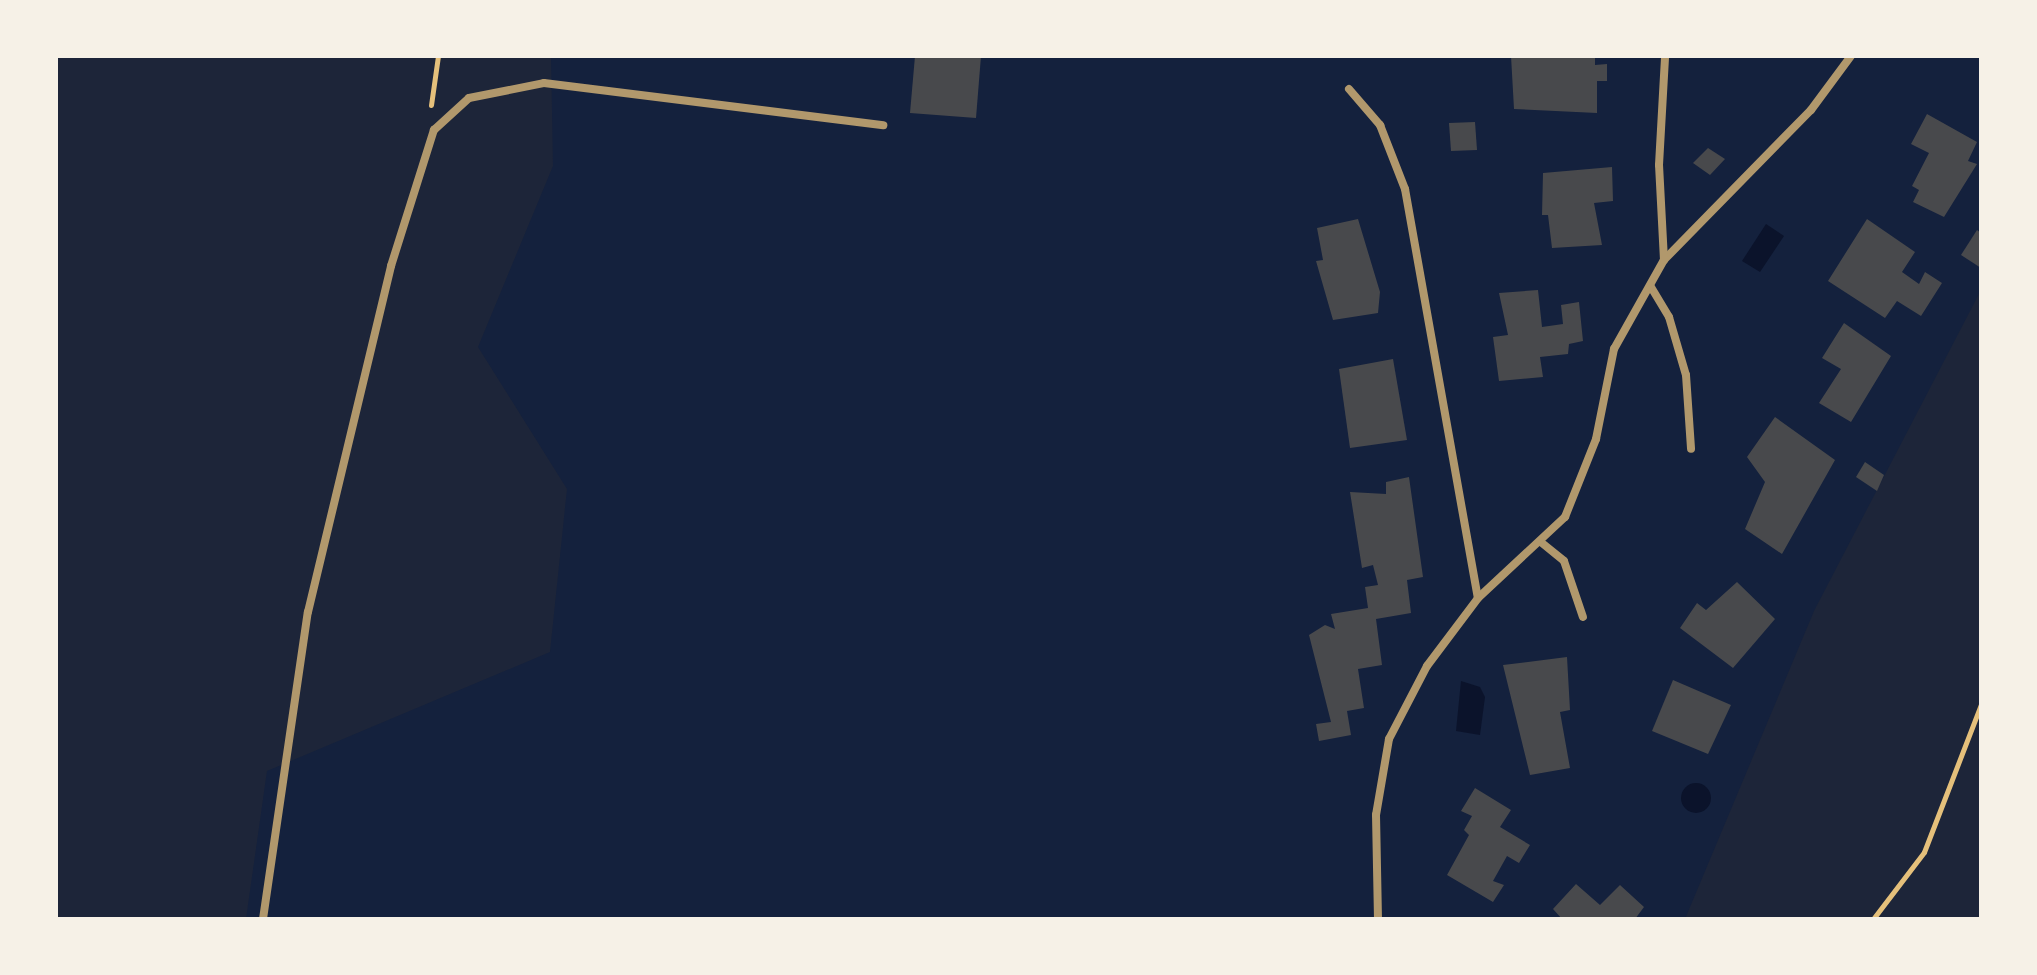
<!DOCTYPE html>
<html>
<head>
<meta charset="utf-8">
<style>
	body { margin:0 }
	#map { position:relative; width:2037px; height:975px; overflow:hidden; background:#14213d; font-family:Roboto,sans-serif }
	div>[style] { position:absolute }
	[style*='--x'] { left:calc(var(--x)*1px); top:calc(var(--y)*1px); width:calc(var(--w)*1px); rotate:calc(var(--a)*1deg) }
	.green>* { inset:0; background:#1d2539 }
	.water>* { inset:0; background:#0b132b }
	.round { border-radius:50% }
	.building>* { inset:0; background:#48494c }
	.path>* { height:5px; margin:-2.5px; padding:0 2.5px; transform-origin:2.5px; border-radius:2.5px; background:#e5c07b }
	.minor>* { height:8px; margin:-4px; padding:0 4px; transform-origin:4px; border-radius:4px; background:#b1986c }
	span { translate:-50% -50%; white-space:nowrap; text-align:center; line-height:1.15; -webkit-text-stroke:6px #f6f1e7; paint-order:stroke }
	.frame { position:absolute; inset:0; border:58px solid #f6f1e7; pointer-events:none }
</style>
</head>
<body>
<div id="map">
	<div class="green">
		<i style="clip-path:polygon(56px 56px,551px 56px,553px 166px,478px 347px,567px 489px,550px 652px,267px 771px,246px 919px,56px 919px)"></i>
		<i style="clip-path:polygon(1981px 290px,1981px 919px,1685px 919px,1814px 611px)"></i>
	</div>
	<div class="water">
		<i style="clip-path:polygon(1766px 224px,1784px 236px,1760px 272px,1742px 261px)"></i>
		<i style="clip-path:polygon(1461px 681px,1480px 687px,1485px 697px,1480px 735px,1456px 731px)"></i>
		<i class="round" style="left:1681px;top:783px;width:30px;height:30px"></i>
	</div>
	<div class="building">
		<i style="clip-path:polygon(915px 56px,981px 56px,976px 118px,910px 113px)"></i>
		<i style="clip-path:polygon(1511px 56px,1595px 56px,1595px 65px,1607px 64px,1607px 81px,1597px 81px,1597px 113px,1514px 109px)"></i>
		<i style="clip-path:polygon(1927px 114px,1977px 142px,1968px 161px,1977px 164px,1944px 217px,1913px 202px,1919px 190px,1912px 186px,1929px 153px,1911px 144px)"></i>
		<i style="clip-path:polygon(1475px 122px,1477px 150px,1451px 151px,1449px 123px)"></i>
		<i style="clip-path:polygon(1708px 148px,1725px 159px,1710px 175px,1693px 163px)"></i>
		<i style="clip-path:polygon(1612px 167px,1613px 201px,1594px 203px,1602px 245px,1552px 248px,1548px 215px,1542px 215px,1543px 173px)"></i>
		<i style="clip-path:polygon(1358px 219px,1380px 292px,1378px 313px,1333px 320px,1316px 261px,1323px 260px,1317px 228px)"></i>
		<i style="clip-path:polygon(1867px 219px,1915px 252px,1902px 272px,1919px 284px,1925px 272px,1942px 283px,1921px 316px,1897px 301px,1885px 318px,1828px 281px)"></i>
		<i style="clip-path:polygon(1977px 230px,1981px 233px,1981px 268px,1961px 255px)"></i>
		<i style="clip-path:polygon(1538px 290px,1542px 327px,1563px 324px,1561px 305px,1579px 302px,1583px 341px,1569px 344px,1568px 354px,1540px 357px,1543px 377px,1499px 381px,1493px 337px,1508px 335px,1499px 293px)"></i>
		<i style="clip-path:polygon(1844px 323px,1891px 356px,1851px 422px,1819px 403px,1841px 369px,1822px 358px)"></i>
		<i style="clip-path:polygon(1393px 359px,1407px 440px,1350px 448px,1339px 369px)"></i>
		<i style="clip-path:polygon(1775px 417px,1835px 460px,1782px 554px,1745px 529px,1765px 482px,1747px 457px)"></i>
		<i style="clip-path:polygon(1865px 462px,1884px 475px,1877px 491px,1856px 477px)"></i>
		<i style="clip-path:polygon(1409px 477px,1423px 577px,1407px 580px,1411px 613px,1376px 619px,1382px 665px,1358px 669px,1364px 708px,1347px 711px,1351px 735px,1319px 741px,1316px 724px,1331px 722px,1309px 635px,1325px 625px,1335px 629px,1331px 614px,1368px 608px,1365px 587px,1378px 585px,1373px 565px,1362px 568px,1350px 492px,1386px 494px,1386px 482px)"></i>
		<i style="clip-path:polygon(1737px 582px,1775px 619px,1733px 668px,1680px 628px,1697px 603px,1706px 610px)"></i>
		<i style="clip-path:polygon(1567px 657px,1570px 710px,1560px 712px,1570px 768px,1530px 775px,1503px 665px)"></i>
		<i style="clip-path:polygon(1673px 680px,1731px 705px,1708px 754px,1652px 731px)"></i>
		<i style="clip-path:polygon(1475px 788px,1511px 810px,1500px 827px,1530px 845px,1519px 863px,1507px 856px,1493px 881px,1504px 885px,1493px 902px,1447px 875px,1469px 835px,1464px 830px,1472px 816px,1461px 811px)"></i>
		<i style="clip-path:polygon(1576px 884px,1600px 905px,1620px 885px,1644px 907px,1635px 919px,1562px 919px,1553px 909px)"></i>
	</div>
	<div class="path">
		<i style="--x:431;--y:105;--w:49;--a:-81.9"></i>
		<i style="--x:1873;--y:919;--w:84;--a:-52.7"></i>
		<i style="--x:1924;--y:852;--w:159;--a:-68.9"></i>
	</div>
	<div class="minor">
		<i style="--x:1349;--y:89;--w:48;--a:49.3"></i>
		<i style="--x:1380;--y:125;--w:69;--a:68.7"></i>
		<i style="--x:1405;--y:189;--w:415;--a:79.9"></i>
		<i style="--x:1664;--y:260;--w:210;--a:-45.6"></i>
		<i style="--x:1811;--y:110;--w:67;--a:-53.5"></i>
		<i style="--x:1651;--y:287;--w:35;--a:59"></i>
		<i style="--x:1669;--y:317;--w:60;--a:73.7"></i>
		<i style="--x:1686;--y:375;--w:74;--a:86.1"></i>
		<i style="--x:1542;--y:543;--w:28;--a:39"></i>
		<i style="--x:1564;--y:561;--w:59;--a:71.3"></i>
		<i style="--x:263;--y:919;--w:310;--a:-81.7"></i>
		<i style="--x:308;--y:612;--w:356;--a:-76.5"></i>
		<i style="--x:391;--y:266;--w:143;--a:-72.5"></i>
		<i style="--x:434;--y:130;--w:47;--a:-42.4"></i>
		<i style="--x:469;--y:98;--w:76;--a:-11.3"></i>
		<i style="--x:544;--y:83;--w:342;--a:7.1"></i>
		<i style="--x:1378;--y:919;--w:104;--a:-91.1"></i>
		<i style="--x:1376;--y:815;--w:77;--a:-80.3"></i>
		<i style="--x:1389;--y:739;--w:82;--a:-62.5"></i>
		<i style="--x:1427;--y:666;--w:85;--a:-53.1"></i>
		<i style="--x:1478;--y:598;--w:119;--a:-43"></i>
		<i style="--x:1565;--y:517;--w:84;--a:-68.3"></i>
		<i style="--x:1596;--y:439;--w:92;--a:-78.7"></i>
		<i style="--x:1614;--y:349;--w:102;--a:-60.7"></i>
		<i style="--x:1664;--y:260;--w:95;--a:-93"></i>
		<i style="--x:1659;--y:165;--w:109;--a:-86.8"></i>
	</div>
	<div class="frame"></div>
</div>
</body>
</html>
